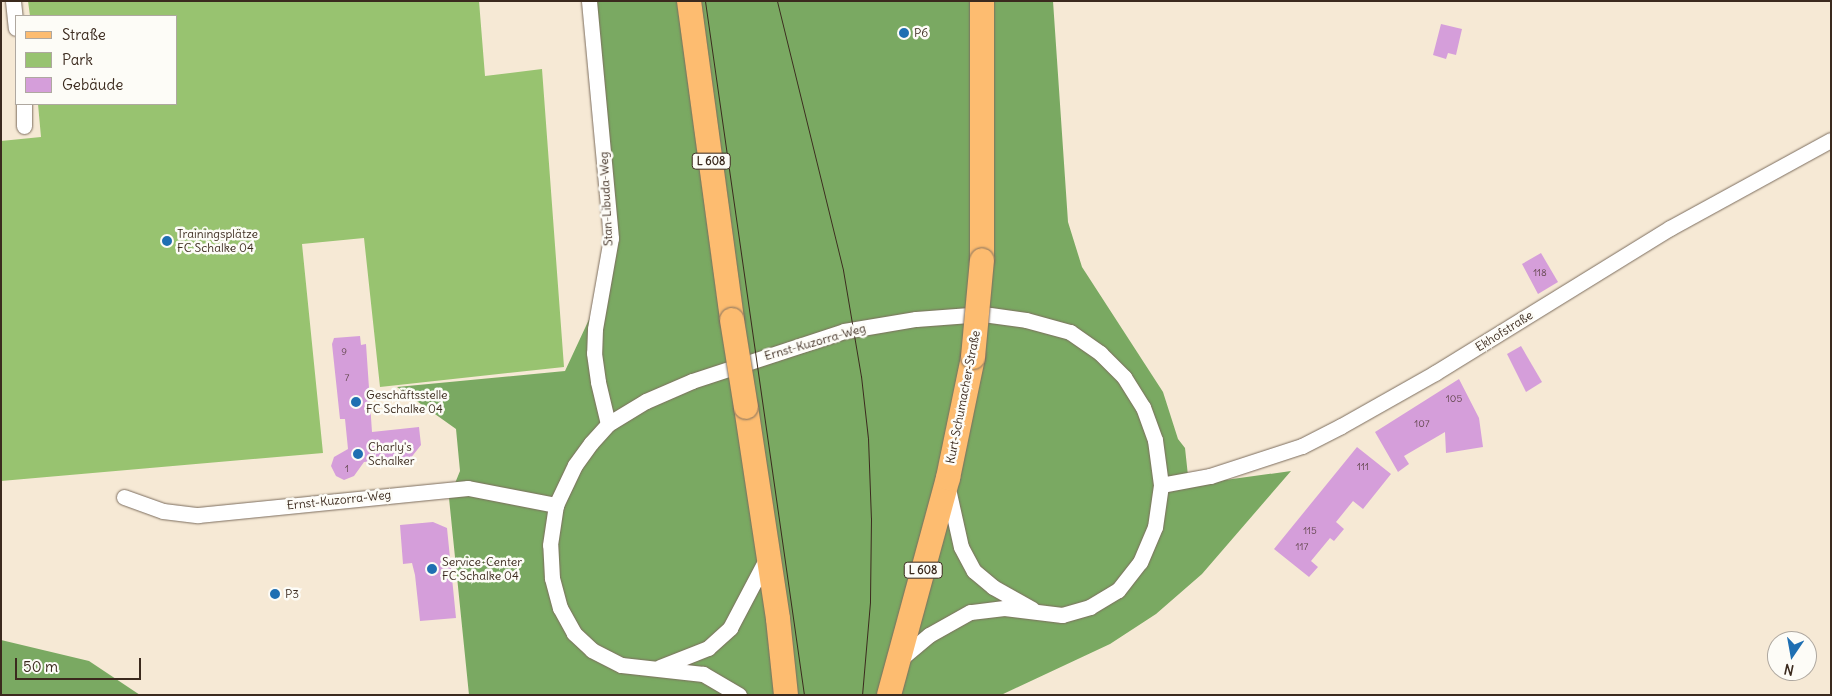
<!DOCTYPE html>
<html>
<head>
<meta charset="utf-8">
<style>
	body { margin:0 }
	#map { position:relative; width:1832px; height:696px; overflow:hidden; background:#f6e9d5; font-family:Delius,sans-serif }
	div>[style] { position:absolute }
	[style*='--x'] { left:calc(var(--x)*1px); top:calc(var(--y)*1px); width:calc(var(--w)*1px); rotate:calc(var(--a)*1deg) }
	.green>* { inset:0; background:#98c370 }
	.forest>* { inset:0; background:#7aa962 }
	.building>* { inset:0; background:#d59eda }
	.roads { filter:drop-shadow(0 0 1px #7c6d5e) drop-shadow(0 0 1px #7c6d5e) }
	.street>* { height:15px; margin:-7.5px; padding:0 7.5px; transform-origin:7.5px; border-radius:7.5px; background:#fff }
	.primary>* { height:24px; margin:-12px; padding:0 12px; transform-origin:12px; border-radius:12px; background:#fdbc70 }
	.tram>* { height:1px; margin:-0.5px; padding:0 0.5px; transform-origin:0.5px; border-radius:0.5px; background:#3b2a1e }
	.bridges { filter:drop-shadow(0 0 1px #7c6d5e) drop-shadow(0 0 1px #7c6d5e) }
	.primary-bridge>* { height:24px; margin:-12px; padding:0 12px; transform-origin:12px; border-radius:12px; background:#fdbc70 }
	.dots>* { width:14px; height:14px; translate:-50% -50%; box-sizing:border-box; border:2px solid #fdfcf7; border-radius:50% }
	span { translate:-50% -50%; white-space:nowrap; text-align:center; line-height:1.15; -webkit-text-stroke:5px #fdfcf7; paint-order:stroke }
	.number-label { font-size:10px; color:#62474d }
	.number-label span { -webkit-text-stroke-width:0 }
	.shield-label span { padding:1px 4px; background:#fdfcf7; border:1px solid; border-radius:4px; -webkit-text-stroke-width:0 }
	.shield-label { font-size:11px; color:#3b2a1e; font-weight:700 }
	.poi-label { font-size:12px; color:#3b2a1e }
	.left { translate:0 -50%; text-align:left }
	.street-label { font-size:12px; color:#3b2a1e }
	.frame { position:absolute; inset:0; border:2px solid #3b2a1e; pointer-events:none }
	.legend { position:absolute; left:15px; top:15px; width:162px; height:90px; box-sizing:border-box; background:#fdfcf7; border:1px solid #afa8a0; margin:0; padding:6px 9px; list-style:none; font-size:15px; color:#3b2a1e }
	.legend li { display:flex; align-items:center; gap:10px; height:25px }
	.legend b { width:25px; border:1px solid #afa8a0 }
	.north { position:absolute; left:1767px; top:631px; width:50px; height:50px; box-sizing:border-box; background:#fdfcf7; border:1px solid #afa8a0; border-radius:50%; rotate:192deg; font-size:14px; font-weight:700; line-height:20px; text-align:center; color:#3b2a1e }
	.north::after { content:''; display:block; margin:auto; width:18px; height:22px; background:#1f6fb2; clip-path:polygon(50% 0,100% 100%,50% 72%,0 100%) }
	.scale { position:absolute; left:15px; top:658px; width:126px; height:22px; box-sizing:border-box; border:2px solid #3b2a1e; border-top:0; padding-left:6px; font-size:15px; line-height:18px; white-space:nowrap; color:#3b2a1e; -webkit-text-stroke:4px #fdfcf7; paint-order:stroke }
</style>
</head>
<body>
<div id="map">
	<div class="green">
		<i style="clip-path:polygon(28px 1px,479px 1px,485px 76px,542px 69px,564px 367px,380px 387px,364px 238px,302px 244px,323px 453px,1px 481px,1px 141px,41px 137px,38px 104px,176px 104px,176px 16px,30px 16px)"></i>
	</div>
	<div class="forest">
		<i style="clip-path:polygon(591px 1px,1053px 1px,1068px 222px,1082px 267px,1163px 392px,1178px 439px,1185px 448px,1189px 485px,1291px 471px,1202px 574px,1156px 614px,1110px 644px,1001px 695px,469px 695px,449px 498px,460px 471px,456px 429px,397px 387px,565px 371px,599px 298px,612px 239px)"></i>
		<i style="clip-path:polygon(1px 640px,89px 661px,140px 695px,1px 695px)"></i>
	</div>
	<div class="building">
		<i style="clip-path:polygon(1441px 24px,1462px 29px,1456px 55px,1448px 53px,1446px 59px,1433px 55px)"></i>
		<i style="clip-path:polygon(1541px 253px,1558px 282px,1538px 294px,1522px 264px)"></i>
		<i style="clip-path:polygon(360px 336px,361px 345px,366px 344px,372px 432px,419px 427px,421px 445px,406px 464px,387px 466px,386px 460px,364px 462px,354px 476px,344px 480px,336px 476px,331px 466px,334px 457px,348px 449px,345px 419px,340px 419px,332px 344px,334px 338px)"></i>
		<i style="clip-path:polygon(1521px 346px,1542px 382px,1526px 392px,1507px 354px)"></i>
		<i style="clip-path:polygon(1459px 379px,1479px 418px,1483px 447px,1446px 453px,1445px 432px,1404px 456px,1409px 464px,1398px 472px,1375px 432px)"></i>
		<i style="clip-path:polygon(1357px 447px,1391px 474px,1363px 509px,1353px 501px,1336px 522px,1344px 529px,1334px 541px,1330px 538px,1311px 561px,1318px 567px,1309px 577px,1274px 549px)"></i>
		<i style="clip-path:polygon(433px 522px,447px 528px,456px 618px,420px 621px,415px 575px,412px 563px,403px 564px,400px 525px)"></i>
	</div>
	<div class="roads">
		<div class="street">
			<i style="--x:13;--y:1;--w:27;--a:84"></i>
			<i style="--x:589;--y:1;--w:238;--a:84.7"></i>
			<i style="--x:611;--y:238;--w:92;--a:100"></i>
			<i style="--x:595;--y:329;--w:24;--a:92"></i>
			<i style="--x:594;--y:353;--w:29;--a:82"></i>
			<i style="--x:598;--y:382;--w:43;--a:76.6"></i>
			<i style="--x:24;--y:104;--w:22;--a:90"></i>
			<i style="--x:1161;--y:485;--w:50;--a:-10.4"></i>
			<i style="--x:1210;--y:476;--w:97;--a:-18.1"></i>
			<i style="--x:1302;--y:446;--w:44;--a:-27.1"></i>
			<i style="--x:1341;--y:426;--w:108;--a:-29.4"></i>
			<i style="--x:1435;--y:373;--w:276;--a:-31.7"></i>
			<i style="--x:1670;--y:228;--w:183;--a:-28.7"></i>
			<i style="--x:949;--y:493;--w:55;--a:77.5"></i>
			<i style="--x:961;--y:547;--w:27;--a:62"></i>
			<i style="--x:974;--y:571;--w:25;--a:40"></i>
			<i style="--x:993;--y:587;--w:45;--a:29.4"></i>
			<i style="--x:124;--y:497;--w:41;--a:19.7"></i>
			<i style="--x:163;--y:511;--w:35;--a:7"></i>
			<i style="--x:198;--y:515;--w:271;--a:-5.7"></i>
			<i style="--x:468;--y:488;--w:90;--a:10.9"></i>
			<i style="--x:660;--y:667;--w:52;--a:-21.6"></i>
			<i style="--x:708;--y:648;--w:30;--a:-42"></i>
			<i style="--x:730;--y:628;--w:81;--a:-62.2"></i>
			<i style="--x:739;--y:695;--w:42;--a:-149.7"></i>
			<i style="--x:703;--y:674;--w:82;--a:-173.7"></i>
			<i style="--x:621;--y:665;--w:33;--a:-153"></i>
			<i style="--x:592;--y:650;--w:25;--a:-137"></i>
			<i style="--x:574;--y:633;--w:29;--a:-119"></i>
			<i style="--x:560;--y:608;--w:31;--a:-105"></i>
			<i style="--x:552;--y:578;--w:33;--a:-93"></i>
			<i style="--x:550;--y:545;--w:40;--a:-81.5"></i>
			<i style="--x:556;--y:505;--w:44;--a:-64.6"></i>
			<i style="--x:575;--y:465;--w:27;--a:-54"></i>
			<i style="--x:591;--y:443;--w:25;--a:-48"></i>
			<i style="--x:608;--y:424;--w:44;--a:-31.2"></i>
			<i style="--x:646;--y:401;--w:50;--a:-23.5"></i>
			<i style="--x:692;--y:381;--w:160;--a:-18.2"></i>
			<i style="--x:844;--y:331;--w:73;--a:-9.5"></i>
			<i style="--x:916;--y:319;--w:67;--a:-4.3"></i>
			<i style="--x:983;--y:314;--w:43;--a:7.9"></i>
			<i style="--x:1026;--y:320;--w:46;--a:15.3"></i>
			<i style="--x:1070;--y:332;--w:37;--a:35"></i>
			<i style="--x:1100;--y:353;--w:34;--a:45"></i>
			<i style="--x:1124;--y:377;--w:36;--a:58"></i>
			<i style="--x:1143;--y:407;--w:35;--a:70"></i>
			<i style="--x:1155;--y:440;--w:45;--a:82.4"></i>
			<i style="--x:1161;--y:485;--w:42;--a:98.1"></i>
			<i style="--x:1155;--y:527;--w:38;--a:113"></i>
			<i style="--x:1140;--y:562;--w:36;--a:128"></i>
			<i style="--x:1118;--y:590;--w:33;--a:149"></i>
			<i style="--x:1090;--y:607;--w:29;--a:164"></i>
			<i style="--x:1062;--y:615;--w:58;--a:-173.1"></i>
			<i style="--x:1004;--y:608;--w:34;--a:173"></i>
			<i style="--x:970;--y:612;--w:47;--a:150.7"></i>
			<i style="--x:929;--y:635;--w:35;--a:140"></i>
		</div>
		<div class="primary">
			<i style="--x:689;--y:1;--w:322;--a:82.3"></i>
			<i style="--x:982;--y:1;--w:259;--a:90"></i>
			<i style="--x:746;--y:407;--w:214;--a:81.4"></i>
			<i style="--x:778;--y:619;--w:76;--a:84"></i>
			<i style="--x:889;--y:695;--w:225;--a:-74.8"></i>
			<i style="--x:948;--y:478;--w:124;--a:-78.3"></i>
		</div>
	</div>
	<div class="tram">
		<i style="--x:705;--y:1;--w:701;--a:81.88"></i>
		<i style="--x:777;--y:1;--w:277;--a:76.2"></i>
		<i style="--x:843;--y:270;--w:108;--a:80.4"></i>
		<i style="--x:861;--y:376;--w:62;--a:83.6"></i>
		<i style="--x:868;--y:438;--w:80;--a:87.9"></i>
		<i style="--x:871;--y:518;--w:84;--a:90.7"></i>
		<i style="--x:870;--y:602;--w:93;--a:94.9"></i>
	</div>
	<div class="bridges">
		<div class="primary-bridge">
			<i style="--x:732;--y:320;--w:88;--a:80.9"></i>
			<i style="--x:973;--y:357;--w:97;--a:-84.7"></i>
		</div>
	</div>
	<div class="dots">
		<i style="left:904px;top:33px;background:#1f6fb2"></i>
		<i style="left:167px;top:241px;background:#1f6fb2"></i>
		<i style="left:356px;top:402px;background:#1f6fb2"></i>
		<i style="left:358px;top:454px;background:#1f6fb2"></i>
		<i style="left:432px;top:569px;background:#1f6fb2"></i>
		<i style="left:275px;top:594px;background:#1f6fb2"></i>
	</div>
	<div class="number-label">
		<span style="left:1540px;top:273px">118</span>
		<span style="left:344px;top:352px">9</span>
		<span style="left:347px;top:378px">7</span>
		<span style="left:1454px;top:399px">105</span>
		<span style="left:1422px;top:424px">107</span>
		<span style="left:1363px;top:467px">111</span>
		<span style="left:347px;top:469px">1</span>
		<span style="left:1310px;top:531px">115</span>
		<span style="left:1302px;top:547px">117</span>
	</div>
	<div class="shield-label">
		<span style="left:711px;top:161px">L 608</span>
		<span style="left:923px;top:570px">L 608</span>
	</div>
	<div class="poi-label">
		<span class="left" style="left:914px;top:33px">P6</span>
		<span class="left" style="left:177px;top:241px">Trainingsplätze<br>FC Schalke 04</span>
		<span class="left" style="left:366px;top:402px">Geschäftsstelle<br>FC Schalke 04</span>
		<span class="left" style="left:368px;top:454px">Charly's<br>Schalker</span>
		<span class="left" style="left:442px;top:569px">Service-Center<br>FC Schalke 04</span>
		<span class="left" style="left:285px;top:594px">P3</span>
	</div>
	<div class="street-label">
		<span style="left:606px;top:199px;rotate:-93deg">Stan-Libuda-Weg</span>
		<span style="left:1504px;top:331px;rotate:-32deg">Ekhofstraße</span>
		<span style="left:815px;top:342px;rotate:-16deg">Ernst-Kuzorra-Weg</span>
		<span style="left:963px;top:397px;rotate:-79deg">Kurt-Schumacher-Straße</span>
		<span style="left:339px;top:500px;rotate:-6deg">Ernst-Kuzorra-Weg</span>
	</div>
	<div class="frame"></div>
	<ul class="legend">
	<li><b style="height:6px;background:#fdbc70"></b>Straße</li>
	<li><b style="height:14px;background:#98c370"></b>Park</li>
	<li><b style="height:14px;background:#d59eda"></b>Gebäude</li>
	</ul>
	<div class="north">N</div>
	<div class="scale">50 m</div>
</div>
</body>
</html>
